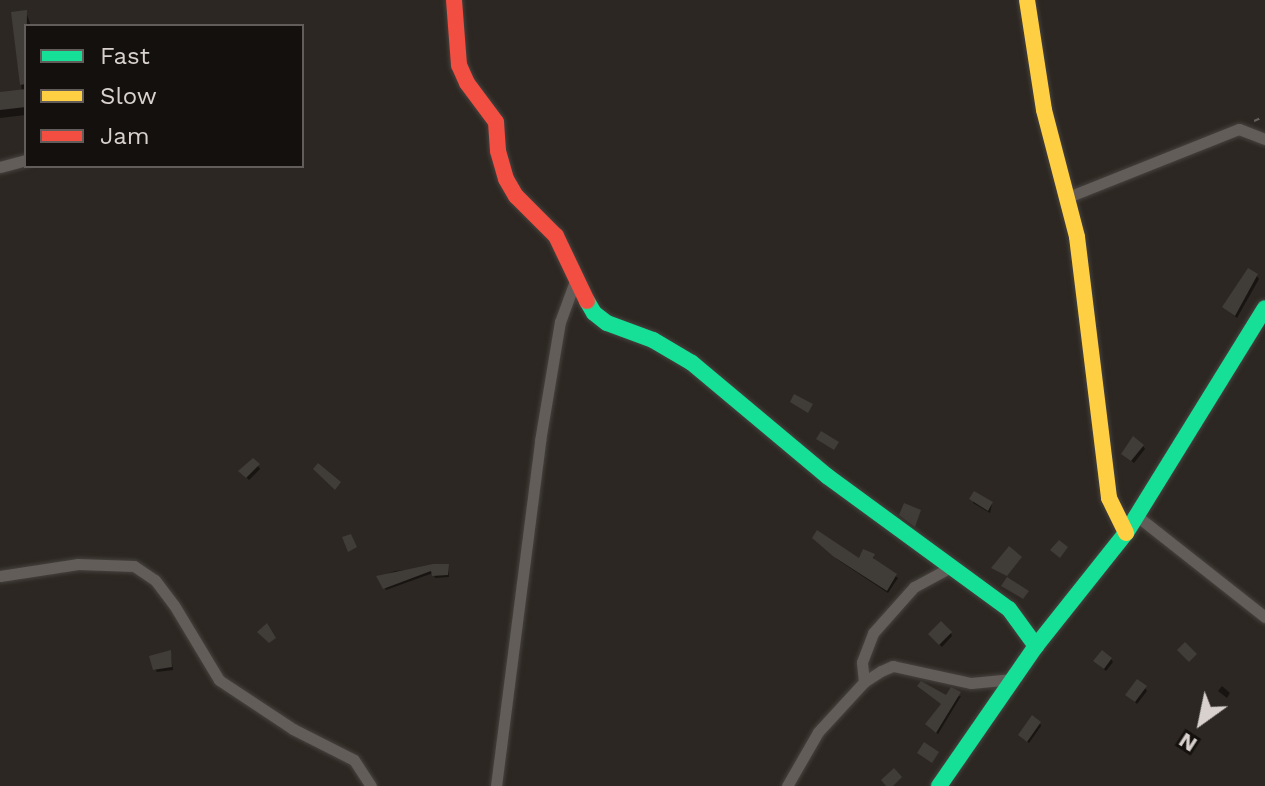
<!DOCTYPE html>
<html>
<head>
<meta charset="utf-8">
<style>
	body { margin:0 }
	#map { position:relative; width:1265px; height:786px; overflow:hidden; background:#2c2722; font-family:"Work Sans",sans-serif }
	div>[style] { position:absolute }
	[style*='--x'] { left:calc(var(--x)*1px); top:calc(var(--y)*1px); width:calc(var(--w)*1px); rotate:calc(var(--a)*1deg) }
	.shadow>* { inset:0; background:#0007 }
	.building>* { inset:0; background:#403c38 }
	.path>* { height:2px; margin-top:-1px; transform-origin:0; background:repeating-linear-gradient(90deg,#64615e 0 6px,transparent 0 12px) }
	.roads { filter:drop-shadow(0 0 2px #47423e) drop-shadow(0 0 2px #47423e) }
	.street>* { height:11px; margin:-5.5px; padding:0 5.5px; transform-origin:5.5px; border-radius:5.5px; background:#625d59 }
	.fast>* { height:16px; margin:-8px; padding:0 8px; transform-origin:8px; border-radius:8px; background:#16e098 }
	.slow>* { height:16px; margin:-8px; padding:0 8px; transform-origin:8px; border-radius:8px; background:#ffcf43 }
	.jam>* { height:16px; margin:-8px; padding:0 8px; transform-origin:8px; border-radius:8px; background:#f24e42 }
	span { translate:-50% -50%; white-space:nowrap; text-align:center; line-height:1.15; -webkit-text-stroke:6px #14100d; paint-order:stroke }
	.legend { position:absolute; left:24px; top:24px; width:280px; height:144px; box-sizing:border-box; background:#14100d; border:2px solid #625d5a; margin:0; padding:10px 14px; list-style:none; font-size:24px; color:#d8d1cd }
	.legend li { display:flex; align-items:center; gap:16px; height:40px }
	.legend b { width:40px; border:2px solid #625d5a }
	.north { position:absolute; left:1161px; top:682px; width:80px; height:80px; -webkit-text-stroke:6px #14100d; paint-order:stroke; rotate:213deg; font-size:22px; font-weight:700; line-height:32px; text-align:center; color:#d8d1cd }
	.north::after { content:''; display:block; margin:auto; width:28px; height:36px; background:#d8d1cd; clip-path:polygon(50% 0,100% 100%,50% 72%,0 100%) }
</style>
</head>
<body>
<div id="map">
	<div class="shadow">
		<i style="clip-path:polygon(26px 12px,31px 26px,26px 26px,26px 115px,0 118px,0 94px,22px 92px,13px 14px)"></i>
		<i style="clip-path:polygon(1257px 276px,1259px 279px,1237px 318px,1224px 307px)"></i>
		<i style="clip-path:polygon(1143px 446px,1145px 449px,1134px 463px,1123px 454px)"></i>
		<i style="clip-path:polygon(258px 466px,260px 469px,249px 480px,243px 474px)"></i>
		<i style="clip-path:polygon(975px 494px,992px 504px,990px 513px,973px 503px)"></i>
		<i style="clip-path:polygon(816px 541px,860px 562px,874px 556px,874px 561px,898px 578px,888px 593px,838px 560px)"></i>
		<i style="clip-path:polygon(448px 566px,449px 577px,435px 578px,433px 573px,386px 590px,379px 577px,395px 571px)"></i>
		<i style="clip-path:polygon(951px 633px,952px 636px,942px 647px,932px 637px)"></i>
		<i style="clip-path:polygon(171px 655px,173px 670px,157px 672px,155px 669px)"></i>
		<i style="clip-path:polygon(1111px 659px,1113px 662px,1106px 671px,1095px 661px)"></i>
		<i style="clip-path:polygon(919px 686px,946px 698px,961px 696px,938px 734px,929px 727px,943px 705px)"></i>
		<i style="clip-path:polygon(1222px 686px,1230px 693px,1227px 698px,1218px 691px)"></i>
		<i style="clip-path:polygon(1145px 688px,1147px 691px,1137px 704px,1128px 695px)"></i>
		<i style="clip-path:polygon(1040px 723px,1041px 726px,1029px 743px,1022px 738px,1020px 735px)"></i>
	</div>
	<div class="building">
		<i style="clip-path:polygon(27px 10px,26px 84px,20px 85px,11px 12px)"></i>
		<i style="clip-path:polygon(26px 89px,26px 107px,0 110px,0 92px)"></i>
		<i style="clip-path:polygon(1248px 268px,1258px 274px,1235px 316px,1222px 307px)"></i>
		<i style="clip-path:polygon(794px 394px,813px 404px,808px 413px,790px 402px)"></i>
		<i style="clip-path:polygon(821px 431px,839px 442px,834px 450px,816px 439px)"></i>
		<i style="clip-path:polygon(1133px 436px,1144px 445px,1131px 461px,1121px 454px)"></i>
		<i style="clip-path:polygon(253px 458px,260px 464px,246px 478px,238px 471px)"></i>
		<i style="clip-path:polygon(318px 463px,341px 482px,335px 490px,313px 469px)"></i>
		<i style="clip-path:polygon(974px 491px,993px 502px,988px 511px,969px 499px)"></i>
		<i style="clip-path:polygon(904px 503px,921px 510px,915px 527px,899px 515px)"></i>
		<i style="clip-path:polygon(817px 530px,859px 558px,863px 549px,875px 554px,873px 558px,897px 574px,887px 591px,834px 557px,812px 538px)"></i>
		<i style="clip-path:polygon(351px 534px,357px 547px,348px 552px,342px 537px)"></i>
		<i style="clip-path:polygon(1059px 540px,1068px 547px,1060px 558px,1050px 550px)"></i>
		<i style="clip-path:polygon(1009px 546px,1022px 557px,1007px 576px,991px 568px)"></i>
		<i style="clip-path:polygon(433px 564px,449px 564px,448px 575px,432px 576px,431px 571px,383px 589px,376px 576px)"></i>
		<i style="clip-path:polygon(1007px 577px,1029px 591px,1023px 599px,1001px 586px)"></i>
		<i style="clip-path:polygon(941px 621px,952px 632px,939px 645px,928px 634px)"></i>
		<i style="clip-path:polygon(267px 623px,276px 638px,269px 643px,257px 632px)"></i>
		<i style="clip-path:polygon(1185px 642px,1197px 654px,1189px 662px,1177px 650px)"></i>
		<i style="clip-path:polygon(171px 650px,172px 667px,153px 670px,149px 656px)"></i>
		<i style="clip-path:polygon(1102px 650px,1112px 658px,1104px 669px,1093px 661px)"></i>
		<i style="clip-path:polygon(1137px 679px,1147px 686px,1135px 702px,1125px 695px)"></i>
		<i style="clip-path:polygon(921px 681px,946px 695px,951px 687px,961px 692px,936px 733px,925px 724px,941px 704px,917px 686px)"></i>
		<i style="clip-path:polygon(1032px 715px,1041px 722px,1027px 742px,1018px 735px)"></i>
		<i style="clip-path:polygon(924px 742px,939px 752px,932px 763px,917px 753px)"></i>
		<i style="clip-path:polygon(894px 768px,902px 777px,893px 786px,886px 786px,881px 780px)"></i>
	</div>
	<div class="path">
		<i style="--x:1254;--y:121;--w:12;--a:-24"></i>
	</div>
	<div class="roads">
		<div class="street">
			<i style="--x:0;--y:167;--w:27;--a:-15"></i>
			<i style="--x:1068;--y:197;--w:184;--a:-21.7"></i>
			<i style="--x:1239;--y:129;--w:28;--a:21"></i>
			<i style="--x:1137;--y:516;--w:163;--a:38.3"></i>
			<i style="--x:0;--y:576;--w:79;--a:-8.7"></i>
			<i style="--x:78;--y:564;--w:56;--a:2"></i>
			<i style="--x:134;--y:566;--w:25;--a:34"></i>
			<i style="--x:155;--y:580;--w:31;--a:53"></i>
			<i style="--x:174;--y:605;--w:87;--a:59"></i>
			<i style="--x:219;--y:680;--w:89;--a:33.5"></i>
			<i style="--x:293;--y:729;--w:68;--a:26.9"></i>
			<i style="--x:354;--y:760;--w:31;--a:57"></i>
			<i style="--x:864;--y:682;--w:20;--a:-96"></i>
			<i style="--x:862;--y:662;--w:31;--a:-69"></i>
			<i style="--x:873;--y:633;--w:62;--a:-48.3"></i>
			<i style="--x:914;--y:587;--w:42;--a:-28.4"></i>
			<i style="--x:496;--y:786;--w:348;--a:-82.7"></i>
			<i style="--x:540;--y:441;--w:121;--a:-80.5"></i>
			<i style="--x:560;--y:322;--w:44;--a:-69.9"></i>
			<i style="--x:787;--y:786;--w:62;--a:-60.1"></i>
			<i style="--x:818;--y:732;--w:68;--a:-47.4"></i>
			<i style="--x:864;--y:682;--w:20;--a:-33"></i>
			<i style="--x:881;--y:671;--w:13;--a:-23"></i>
			<i style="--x:893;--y:666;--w:80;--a:12.3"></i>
			<i style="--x:971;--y:683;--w:42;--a:-5.4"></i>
		</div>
		<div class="fast">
			<i style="--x:587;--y:301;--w:14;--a:60"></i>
			<i style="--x:594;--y:313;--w:16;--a:38"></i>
			<i style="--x:607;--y:323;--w:49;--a:20.3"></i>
			<i style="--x:653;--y:340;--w:45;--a:30.5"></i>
			<i style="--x:692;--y:363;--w:176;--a:39.9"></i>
			<i style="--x:827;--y:476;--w:225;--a:36.2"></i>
			<i style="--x:1009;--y:609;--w:46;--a:53.9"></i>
			<i style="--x:939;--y:786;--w:170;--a:-55.3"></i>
			<i style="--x:1036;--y:646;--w:144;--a:-51.5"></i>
			<i style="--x:1126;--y:533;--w:264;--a:-58.3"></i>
		</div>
		<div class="slow">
			<i style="--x:1027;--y:0;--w:111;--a:81.2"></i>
			<i style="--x:1044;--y:110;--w:131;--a:75.4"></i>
			<i style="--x:1077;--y:237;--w:263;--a:83"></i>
			<i style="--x:1109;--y:498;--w:39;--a:64"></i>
		</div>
		<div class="jam">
			<i style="--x:454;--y:0;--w:65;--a:85.6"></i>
			<i style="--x:459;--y:65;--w:20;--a:66"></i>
			<i style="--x:467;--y:83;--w:49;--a:53.4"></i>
			<i style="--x:496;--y:122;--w:29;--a:86"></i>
			<i style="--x:498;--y:151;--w:29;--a:74"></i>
			<i style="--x:506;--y:179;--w:20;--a:60"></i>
			<i style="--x:516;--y:196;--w:57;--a:45"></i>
			<i style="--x:556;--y:236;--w:72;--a:64.5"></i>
		</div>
	</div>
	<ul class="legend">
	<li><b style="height:10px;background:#16e098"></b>Fast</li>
	<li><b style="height:10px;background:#ffcf43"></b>Slow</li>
	<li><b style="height:10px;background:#f24e42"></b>Jam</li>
	</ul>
	<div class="north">N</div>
</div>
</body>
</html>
